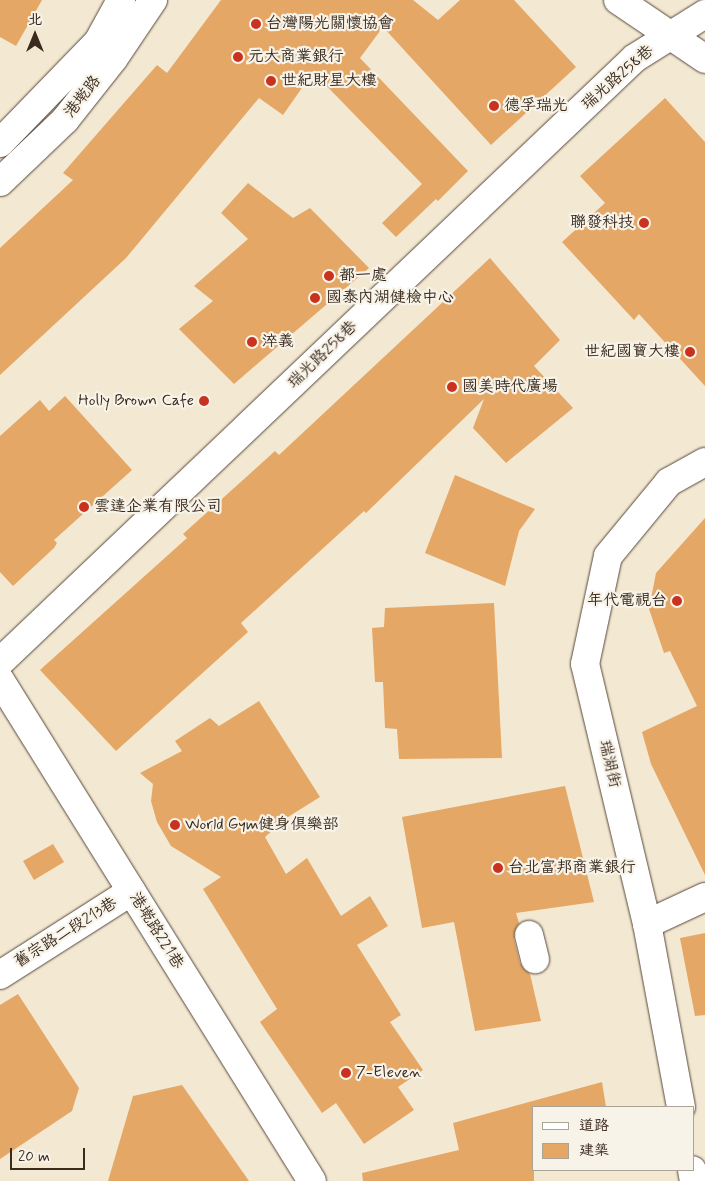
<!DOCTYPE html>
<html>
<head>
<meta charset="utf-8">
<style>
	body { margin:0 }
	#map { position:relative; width:705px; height:1181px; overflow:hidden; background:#f3e8d2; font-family:Mynerve,"LXGW WenKai TC",sans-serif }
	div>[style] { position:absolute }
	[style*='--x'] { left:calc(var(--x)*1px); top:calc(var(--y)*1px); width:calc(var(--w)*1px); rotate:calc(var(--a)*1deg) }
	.building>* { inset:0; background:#e5a766 }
	.roads { filter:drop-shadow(0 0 1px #574639) drop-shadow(0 0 1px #574639) }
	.minor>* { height:28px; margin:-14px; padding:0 14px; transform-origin:14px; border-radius:14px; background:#fff }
	.dots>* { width:14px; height:14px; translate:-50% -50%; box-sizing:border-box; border:2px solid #f7f3e8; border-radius:50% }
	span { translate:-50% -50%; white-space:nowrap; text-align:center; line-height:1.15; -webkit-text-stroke:4.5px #f7f3e8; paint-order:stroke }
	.poi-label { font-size:16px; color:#3b2a1e }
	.left { translate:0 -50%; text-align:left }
	.right { translate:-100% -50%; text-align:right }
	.street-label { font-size:16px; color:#3b2a1e }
	.legend { position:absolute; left:532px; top:1106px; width:162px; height:65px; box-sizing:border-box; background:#f7f3e8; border:1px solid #aca397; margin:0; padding:6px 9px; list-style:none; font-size:15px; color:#3b2a1e }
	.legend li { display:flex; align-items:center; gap:10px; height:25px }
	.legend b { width:25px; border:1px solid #aca397 }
	.north { position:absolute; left:10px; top:10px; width:50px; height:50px; -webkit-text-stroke:4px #f7f3e8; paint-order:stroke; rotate:0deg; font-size:14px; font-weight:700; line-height:20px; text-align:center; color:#3b2a1e }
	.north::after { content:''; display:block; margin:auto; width:18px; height:22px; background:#3b2a1e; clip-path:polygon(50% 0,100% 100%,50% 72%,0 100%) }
	.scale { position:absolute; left:10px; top:1148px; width:75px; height:22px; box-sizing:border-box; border:2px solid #3b2a1e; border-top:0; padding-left:6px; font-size:15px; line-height:18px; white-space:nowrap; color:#3b2a1e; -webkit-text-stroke:4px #f7f3e8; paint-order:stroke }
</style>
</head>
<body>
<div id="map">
	<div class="building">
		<i style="clip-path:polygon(0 0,42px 0,16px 46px,0 37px)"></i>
		<i style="clip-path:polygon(221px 0,413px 0,438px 20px,460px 0,514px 0,576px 67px,491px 145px,383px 27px,360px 58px,468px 171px,438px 201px,436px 199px,396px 237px,382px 223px,422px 184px,313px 72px,283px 115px,259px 98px,126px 258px,0 375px,0 248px,73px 180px,63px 173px,157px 65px,167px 73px)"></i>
		<i style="clip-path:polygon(665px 98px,705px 142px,705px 386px,639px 314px,634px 320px,562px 242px,605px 203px,580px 176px)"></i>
		<i style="clip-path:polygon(248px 183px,293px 218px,310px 208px,369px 268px,234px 384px,179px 329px,213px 301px,194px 286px,248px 239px,221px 213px)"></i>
		<i style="clip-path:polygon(490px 258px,560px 340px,534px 366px,573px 408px,506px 463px,473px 428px,484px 399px,366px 513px,364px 511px,241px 623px,248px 632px,116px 751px,40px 670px,187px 538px,183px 534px,275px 451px,279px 455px)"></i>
		<i style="clip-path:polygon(65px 396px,132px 470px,54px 540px,57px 543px,54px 548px,13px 586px,0 572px,0 436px,40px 400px,49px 411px)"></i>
		<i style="clip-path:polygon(455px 475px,535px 509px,519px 531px,505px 586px,425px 553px)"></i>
		<i style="clip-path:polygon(705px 518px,705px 875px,651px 764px,642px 732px,697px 706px,670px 651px,664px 653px,649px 609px,656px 573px)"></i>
		<i style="clip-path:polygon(494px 603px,502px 758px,399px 759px,397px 729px,385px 728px,383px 682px,375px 682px,372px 628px,384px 627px,385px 608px)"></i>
		<i style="clip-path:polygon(259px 701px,320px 797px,288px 817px,265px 837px,286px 874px,307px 858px,341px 916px,370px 896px,388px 926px,357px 945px,401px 1015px,390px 1022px,423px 1070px,398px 1087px,414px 1110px,364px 1144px,336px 1103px,322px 1113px,260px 1022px,277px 1009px,203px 889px,221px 877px,171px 846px,157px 822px,151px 801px,153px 784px,140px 773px,182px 751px,175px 741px,210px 718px,219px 726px)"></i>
		<i style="clip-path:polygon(565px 786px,594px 902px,516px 913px,519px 923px,514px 939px,520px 963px,530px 974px,541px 1021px,475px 1031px,454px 922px,422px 928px,402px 817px)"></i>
		<i style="clip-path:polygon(53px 844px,64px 862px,34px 880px,23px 861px)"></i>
		<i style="clip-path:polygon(705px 933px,705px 1015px,695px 1016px,680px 938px)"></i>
		<i style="clip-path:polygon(18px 994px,79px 1088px,72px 1111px,0 1159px,0 1005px)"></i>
		<i style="clip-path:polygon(602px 1082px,606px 1107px,534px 1107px,534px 1181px,363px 1181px,362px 1173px,459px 1150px,453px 1123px)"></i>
		<i style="clip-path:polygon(182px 1085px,249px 1181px,108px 1181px,133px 1096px)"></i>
	</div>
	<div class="roads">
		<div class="minor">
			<i style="--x:618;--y:0;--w:105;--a:34.1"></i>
			<i style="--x:0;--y:143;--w:141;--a:-45.9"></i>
			<i style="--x:98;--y:42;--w:48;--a:-61.3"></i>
			<i style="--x:0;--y:182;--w:90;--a:-43.6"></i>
			<i style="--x:65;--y:120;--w:79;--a:-51.7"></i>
			<i style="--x:114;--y:58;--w:70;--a:-56.1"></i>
			<i style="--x:0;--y:662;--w:876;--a:-43.57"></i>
			<i style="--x:635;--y:58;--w:83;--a:-32.2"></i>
			<i style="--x:0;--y:680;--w:590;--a:58.09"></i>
			<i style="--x:647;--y:924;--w:64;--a:-25"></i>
			<i style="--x:529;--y:935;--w:25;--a:76"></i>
			<i style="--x:0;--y:975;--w:156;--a:-32.5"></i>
			<i style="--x:681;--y:1107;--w:186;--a:-100.5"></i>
			<i style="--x:647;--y:924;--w:267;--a:-103.4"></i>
			<i style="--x:585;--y:664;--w:110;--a:-78"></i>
			<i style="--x:608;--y:556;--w:96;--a:-50.5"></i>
			<i style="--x:669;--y:482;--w:41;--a:-29.1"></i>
			<i style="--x:692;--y:1170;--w:11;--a:80"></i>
		</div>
	</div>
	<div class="dots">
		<i style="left:256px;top:24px;background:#c8321e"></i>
		<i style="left:238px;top:57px;background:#c8321e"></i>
		<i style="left:271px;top:81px;background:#c8321e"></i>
		<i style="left:494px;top:106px;background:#c8321e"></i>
		<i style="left:644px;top:223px;background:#c8321e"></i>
		<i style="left:329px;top:276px;background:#c8321e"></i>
		<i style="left:315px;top:298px;background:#c8321e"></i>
		<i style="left:252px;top:342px;background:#c8321e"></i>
		<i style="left:690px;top:352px;background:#c8321e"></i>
		<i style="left:452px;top:387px;background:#c8321e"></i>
		<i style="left:204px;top:401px;background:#c8321e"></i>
		<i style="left:84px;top:507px;background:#c8321e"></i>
		<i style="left:677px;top:601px;background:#c8321e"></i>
		<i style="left:175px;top:825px;background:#c8321e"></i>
		<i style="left:498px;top:868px;background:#c8321e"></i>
		<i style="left:346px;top:1073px;background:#c8321e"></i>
	</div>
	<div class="poi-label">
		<span class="left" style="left:266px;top:24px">台灣陽光關懷協會</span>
		<span class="left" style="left:248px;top:57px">元大商業銀行</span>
		<span class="left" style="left:281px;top:81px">世紀財星大樓</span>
		<span class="left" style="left:504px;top:106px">德孚瑞光</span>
		<span class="right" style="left:634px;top:223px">聯發科技</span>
		<span class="left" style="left:339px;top:276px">都一處</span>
		<span class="left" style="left:326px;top:298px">國泰內湖健檢中心</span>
		<span class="left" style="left:262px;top:342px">淬義</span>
		<span class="right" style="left:680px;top:352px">世紀國寶大樓</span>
		<span class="left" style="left:462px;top:387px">國美時代廣場</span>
		<span class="right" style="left:194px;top:401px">Holly Brown Cafe</span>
		<span class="left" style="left:94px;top:507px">雲達企業有限公司</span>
		<span class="right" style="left:667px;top:601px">年代電視台</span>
		<span class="left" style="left:185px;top:825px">World Gym健身俱樂部</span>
		<span class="left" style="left:508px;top:868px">台北富邦商業銀行</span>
		<span class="left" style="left:356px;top:1073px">7-Eleven</span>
	</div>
	<div class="street-label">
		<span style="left:618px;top:78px;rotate:-41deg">瑞光路258巷</span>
		<span style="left:83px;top:97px;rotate:-52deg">港墘路</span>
		<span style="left:323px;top:355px;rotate:-44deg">瑞光路258巷</span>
		<span style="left:609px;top:764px;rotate:77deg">瑞湖街</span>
		<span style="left:156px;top:931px;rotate:58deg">港墘路221巷</span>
		<span style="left:66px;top:933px;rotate:-32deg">舊宗路二段213巷</span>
	</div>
	<ul class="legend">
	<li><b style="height:6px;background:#fff"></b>道路</li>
	<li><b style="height:14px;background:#e5a766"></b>建築</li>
	</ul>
	<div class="north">北</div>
	<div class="scale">20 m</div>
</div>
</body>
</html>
